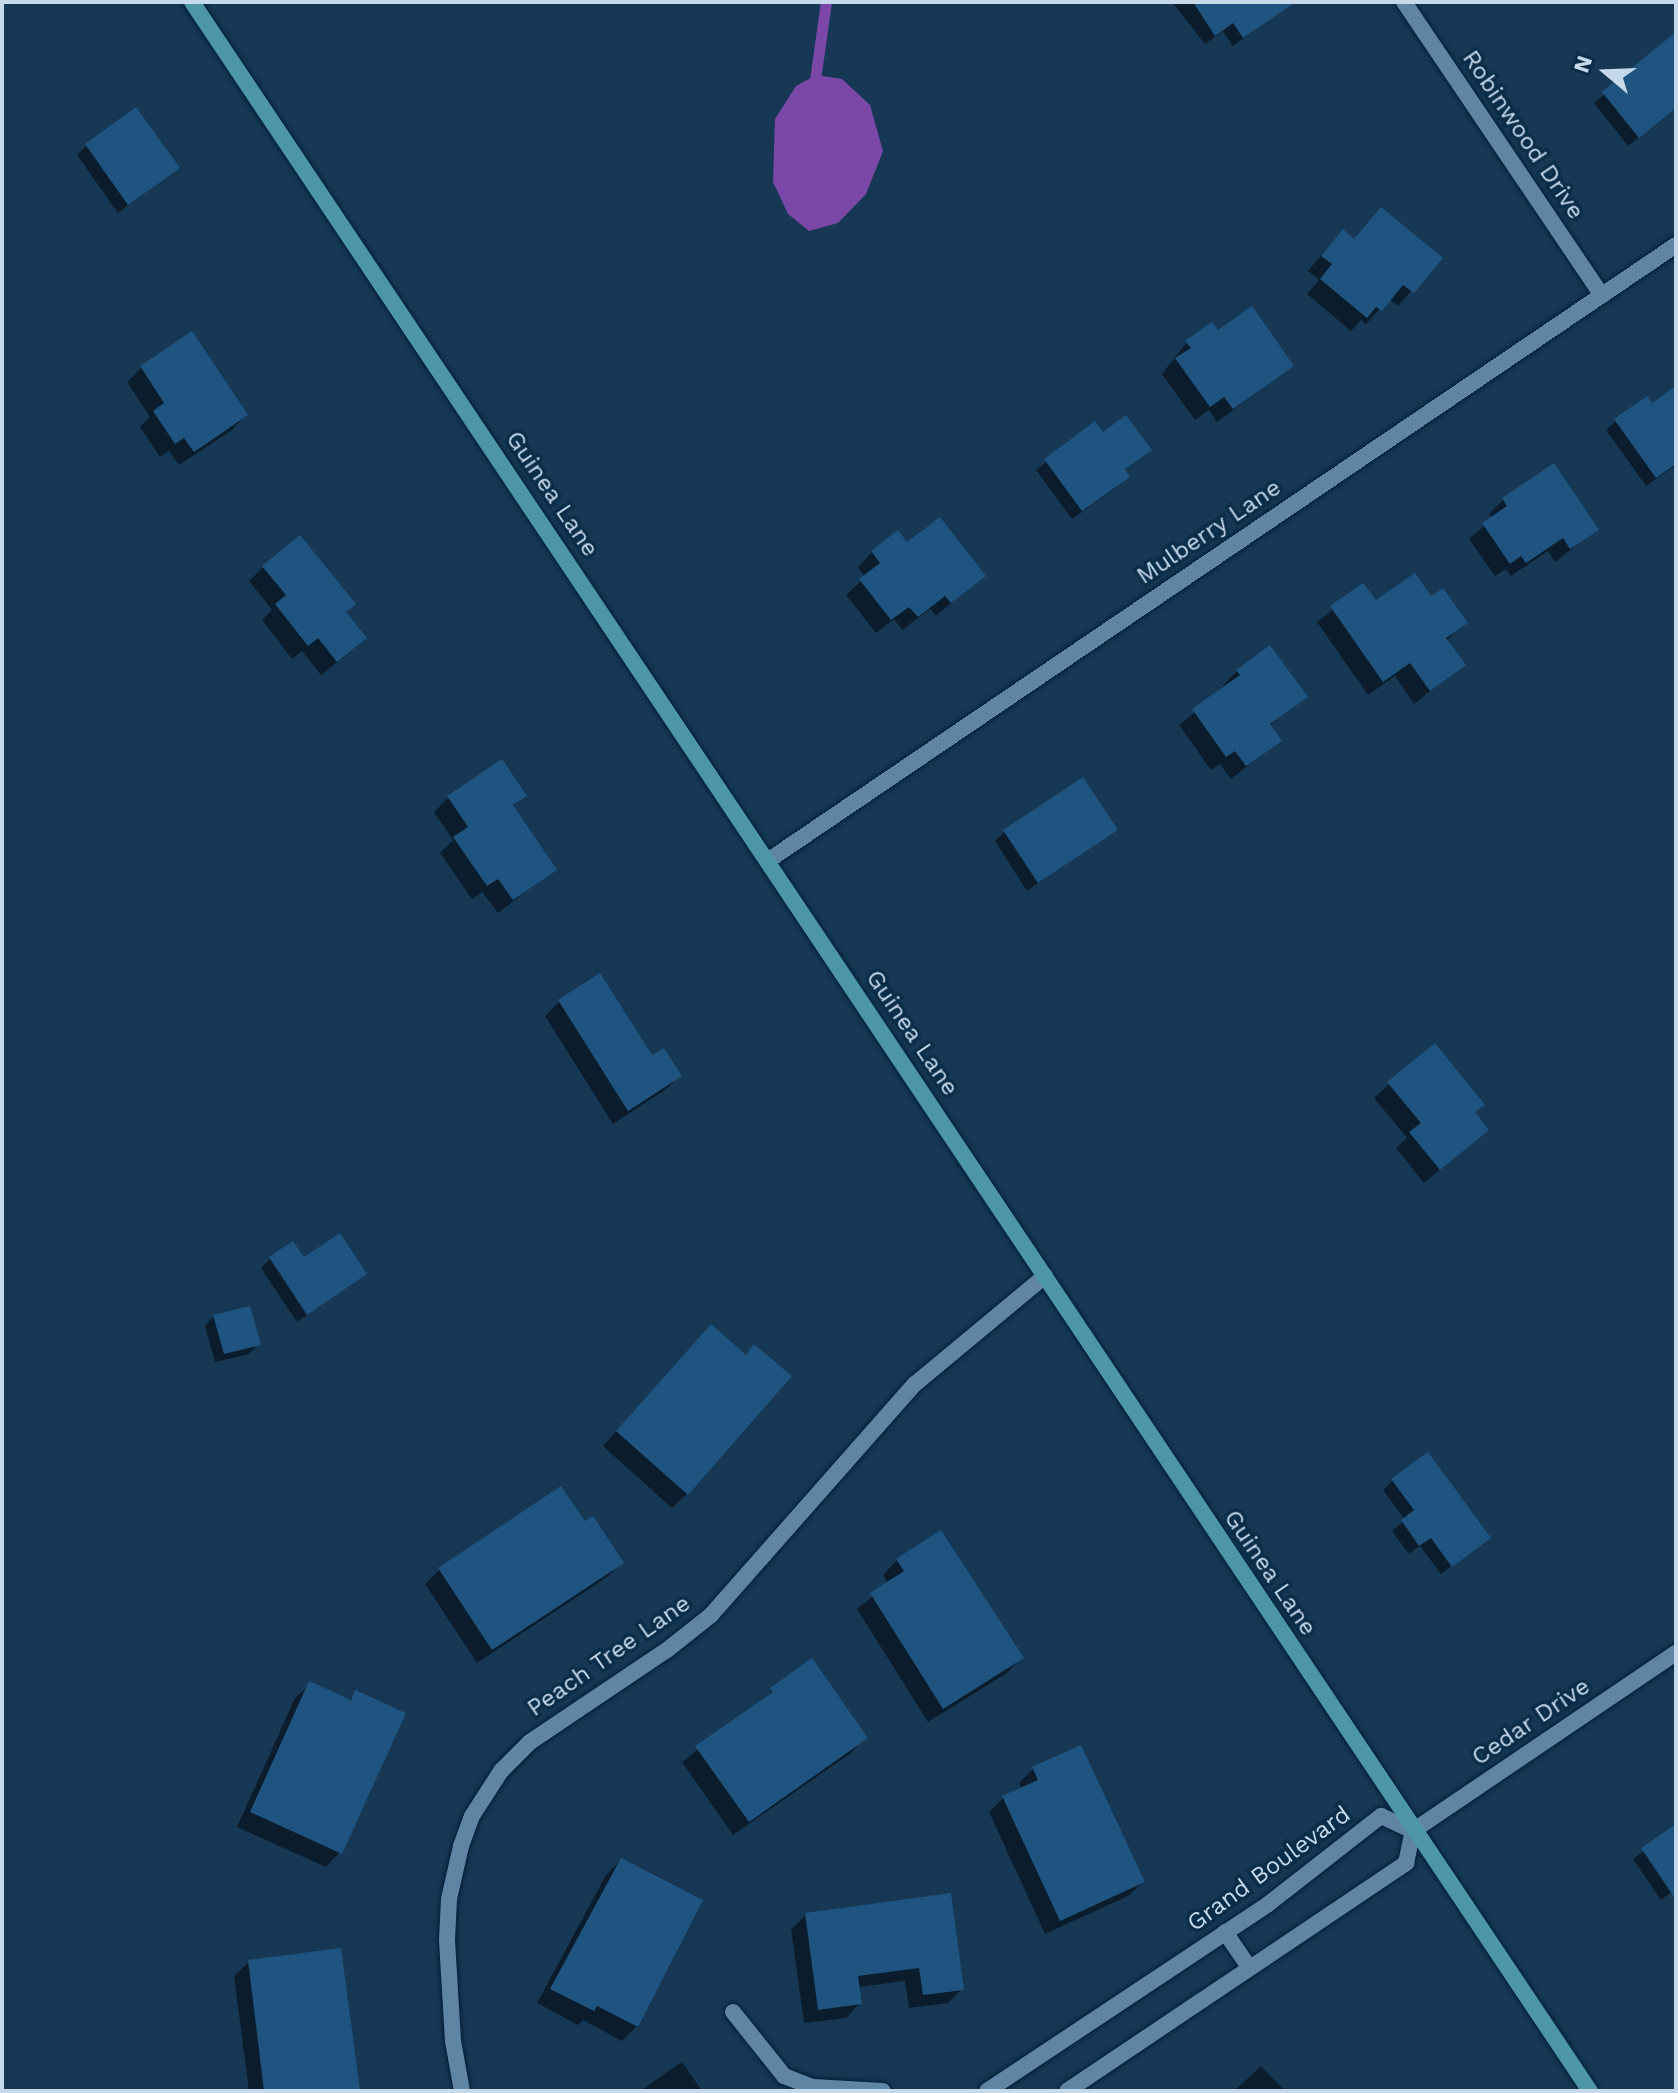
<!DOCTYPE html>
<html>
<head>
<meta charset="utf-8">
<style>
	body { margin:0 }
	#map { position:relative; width:1678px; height:2093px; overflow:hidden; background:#163854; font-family:"Work Sans",sans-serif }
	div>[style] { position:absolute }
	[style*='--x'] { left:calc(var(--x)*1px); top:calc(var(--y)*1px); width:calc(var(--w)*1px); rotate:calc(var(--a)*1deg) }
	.water>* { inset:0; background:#7c48a8 }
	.shadow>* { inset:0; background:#0007 }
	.stream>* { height:11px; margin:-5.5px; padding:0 5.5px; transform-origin:5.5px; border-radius:5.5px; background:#7c48a8 }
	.building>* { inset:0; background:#1e547f }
	.roads { filter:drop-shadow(0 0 2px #001e39) drop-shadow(0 0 2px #001e39) }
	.lane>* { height:16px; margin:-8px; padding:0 8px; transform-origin:8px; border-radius:8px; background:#6084a4 }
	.street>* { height:16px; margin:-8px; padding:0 8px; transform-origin:8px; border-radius:8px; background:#6084a4 }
	.secondary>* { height:16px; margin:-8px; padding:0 8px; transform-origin:8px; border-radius:8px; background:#4d96a8 }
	span { translate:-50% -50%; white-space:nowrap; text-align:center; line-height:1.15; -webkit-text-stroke:7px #0a2d49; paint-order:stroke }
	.street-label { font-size:24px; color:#c6d9eb }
	.frame { position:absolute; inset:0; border:4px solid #c6d9eb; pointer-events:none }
	.north { position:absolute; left:1566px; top:32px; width:80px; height:80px; -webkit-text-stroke:6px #0a2d49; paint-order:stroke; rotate:289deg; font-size:22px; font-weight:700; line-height:32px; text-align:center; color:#c6d9eb }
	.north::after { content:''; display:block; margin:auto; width:28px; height:36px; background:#c6d9eb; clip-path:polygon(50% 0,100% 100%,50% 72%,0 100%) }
</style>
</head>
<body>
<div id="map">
	<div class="water">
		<i style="clip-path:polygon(816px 75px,842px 79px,870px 105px,883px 151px,866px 194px,838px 223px,809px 231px,788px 214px,773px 182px,775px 119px,796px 86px)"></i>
	</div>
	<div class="shadow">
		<i style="clip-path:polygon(1172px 2px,1263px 2px,1273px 16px,1233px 46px,1223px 31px,1205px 44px)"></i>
		<i style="clip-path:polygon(1676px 35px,1676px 108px,1628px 146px,1594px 103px)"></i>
		<i style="clip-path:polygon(86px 146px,178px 167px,118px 213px,77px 155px)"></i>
		<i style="clip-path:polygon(1353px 240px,1440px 258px,1398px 306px,1389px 299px,1366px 324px,1361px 320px,1351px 331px,1307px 294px,1319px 280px,1308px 271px,1329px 246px)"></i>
		<i style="clip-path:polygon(1217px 332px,1292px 366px,1217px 422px,1209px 410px,1195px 420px,1162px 374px,1187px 342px)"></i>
		<i style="clip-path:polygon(191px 334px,246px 415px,232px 430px,179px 465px,169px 451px,160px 457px,140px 427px,150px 417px,127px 382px,141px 368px)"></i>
		<i style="clip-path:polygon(1676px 388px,1676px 465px,1646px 486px,1606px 430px,1616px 421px,1651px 406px)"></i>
		<i style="clip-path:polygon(1095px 424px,1103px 435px,1149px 449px,1123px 471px,1127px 476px,1118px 486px,1072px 519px,1036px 470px)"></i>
		<i style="clip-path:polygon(1553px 466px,1596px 530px,1555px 562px,1548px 551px,1511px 576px,1506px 569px,1495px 576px,1469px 539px,1492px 519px,1489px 514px,1503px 500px)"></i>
		<i style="clip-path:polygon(907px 545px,983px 576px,936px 616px,930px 609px,902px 630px,894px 619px,876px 633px,846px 595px,865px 577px,858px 567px,872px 552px)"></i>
		<i style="clip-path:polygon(263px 567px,344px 613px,350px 652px,321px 675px,302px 651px,292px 659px,262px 620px,272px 610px,249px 581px)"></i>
		<i style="clip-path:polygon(1363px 586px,1375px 603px,1431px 598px,1465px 623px,1446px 641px,1463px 665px,1414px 704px,1395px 676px,1368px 695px,1317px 622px)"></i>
		<i style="clip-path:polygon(1237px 671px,1305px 697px,1269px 726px,1279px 740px,1231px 779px,1220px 764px,1211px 770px,1179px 725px,1225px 688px,1223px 685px)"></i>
		<i style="clip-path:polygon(524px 796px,512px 807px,555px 869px,498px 913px,482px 892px,472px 899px,440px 853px,453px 840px,434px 812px,448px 798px)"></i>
		<i style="clip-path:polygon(1115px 830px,1027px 891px,995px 841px,1004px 832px)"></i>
		<i style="clip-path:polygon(559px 1002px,651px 1058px,680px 1076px,665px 1090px,613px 1124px,545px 1016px)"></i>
		<i style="clip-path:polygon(1389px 1084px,1473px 1114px,1487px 1130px,1424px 1183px,1396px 1148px,1407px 1138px,1374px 1098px)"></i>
		<i style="clip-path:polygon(270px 1259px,365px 1274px,297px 1322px,261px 1268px)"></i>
		<i style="clip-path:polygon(214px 1316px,259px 1344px,249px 1354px,215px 1362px,205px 1326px)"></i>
		<i style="clip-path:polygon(696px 1341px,745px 1357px,687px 1494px,672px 1508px,603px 1446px)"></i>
		<i style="clip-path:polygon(1393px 1480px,1488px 1538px,1441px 1574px,1420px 1546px,1409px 1554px,1392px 1531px,1405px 1520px,1383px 1490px)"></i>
		<i style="clip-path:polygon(560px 1489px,584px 1524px,621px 1563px,607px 1577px,477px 1663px,425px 1584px,439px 1570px)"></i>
		<i style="clip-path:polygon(897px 1560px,1021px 1658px,1007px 1673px,928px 1722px,857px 1609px,888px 1584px,883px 1575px)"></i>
		<i style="clip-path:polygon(812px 1661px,865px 1738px,851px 1753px,733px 1835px,682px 1762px)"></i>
		<i style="clip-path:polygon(310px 1684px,348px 1701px,356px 1693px,340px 1852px,326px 1867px,237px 1827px,295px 1698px)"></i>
		<i style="clip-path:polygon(1034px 1768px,1143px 1882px,1128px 1896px,1045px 1934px,989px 1812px,1003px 1798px,1022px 1789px,1019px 1783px)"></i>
		<i style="clip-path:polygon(1676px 1826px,1676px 1889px,1661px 1900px,1633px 1859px)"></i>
		<i style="clip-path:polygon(621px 1860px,637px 2026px,622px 2041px,583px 2020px,578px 2025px,537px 2003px,606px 1875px)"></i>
		<i style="clip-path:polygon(950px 1895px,962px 1989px,948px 2003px,909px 2008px,905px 1981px,858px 1987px,860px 2003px,846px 2018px,804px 2023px,791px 1929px,806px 1915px)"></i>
		<i style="clip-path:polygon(249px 1962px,358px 2091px,249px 2091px,234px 1976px)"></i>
		<i style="clip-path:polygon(682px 2062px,702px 2091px,640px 2091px)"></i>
		<i style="clip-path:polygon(1261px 2066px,1285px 2091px,1234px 2091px)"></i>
	</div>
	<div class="stream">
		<i style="--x:814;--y:87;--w:86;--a:-82"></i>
	</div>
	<div class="building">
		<i style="clip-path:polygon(1193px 2px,1296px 2px,1243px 38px,1233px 23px,1215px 36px)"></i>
		<i style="clip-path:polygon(1676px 32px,1676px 108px,1639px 138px,1602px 92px)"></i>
		<i style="clip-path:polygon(136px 107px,180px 168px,128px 205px,85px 144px)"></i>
		<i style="clip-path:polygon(1381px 207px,1443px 258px,1414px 293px,1403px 285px,1382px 311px,1376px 307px,1367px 318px,1320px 279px,1332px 264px,1321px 256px,1343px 229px,1354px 239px)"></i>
		<i style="clip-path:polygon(1252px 306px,1294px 366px,1233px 409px,1224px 397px,1210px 407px,1175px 358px,1191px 348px,1185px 341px,1212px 322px,1218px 330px)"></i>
		<i style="clip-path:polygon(192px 331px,248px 415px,194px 452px,184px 438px,175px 444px,153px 411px,164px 403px,140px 366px)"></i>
		<i style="clip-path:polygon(1676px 386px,1676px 464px,1656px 478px,1614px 419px,1647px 396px,1652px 403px)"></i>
		<i style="clip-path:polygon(1126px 415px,1152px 450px,1125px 469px,1130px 477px,1082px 511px,1044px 459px,1095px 421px,1103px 432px)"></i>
		<i style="clip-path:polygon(1554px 463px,1599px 530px,1570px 549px,1563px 538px,1526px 563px,1521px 556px,1510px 564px,1482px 523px,1507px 506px,1502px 498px)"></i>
		<i style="clip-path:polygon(940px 517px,986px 576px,951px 603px,945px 596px,918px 617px,909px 607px,891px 620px,859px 579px,880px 563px,871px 551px,898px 530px,907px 542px)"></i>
		<i style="clip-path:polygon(300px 535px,356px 604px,346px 612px,367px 638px,337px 662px,318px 638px,308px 646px,275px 604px,286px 595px,262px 566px)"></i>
		<i style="clip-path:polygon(1415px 573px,1431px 596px,1443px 588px,1468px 623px,1446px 638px,1466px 665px,1430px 691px,1410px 663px,1383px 682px,1330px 606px,1363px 583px,1376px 600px)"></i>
		<i style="clip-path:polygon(1270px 645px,1308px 697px,1270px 724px,1282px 741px,1246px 766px,1235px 751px,1226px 757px,1192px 709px,1240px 675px,1236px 670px)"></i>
		<i style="clip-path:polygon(502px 759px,527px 796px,513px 805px,557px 870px,513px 900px,498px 879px,487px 886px,453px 837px,468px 827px,447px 796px)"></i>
		<i style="clip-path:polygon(1083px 777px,1118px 830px,1038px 883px,1003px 830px)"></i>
		<i style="clip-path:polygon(600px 973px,652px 1055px,664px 1048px,682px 1076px,628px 1111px,558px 1000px)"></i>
		<i style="clip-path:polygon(1435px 1043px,1485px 1105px,1475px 1112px,1489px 1130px,1440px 1170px,1409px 1132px,1421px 1123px,1387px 1082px)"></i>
		<i style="clip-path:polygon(340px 1233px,367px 1274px,307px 1315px,269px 1257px,293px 1241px,304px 1257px)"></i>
		<i style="clip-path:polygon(250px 1306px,261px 1345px,224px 1354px,213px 1315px)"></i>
		<i style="clip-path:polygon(711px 1324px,746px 1355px,754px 1344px,792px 1376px,688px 1495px,616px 1431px)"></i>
		<i style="clip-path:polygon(1428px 1452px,1491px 1538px,1452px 1567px,1431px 1538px,1419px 1546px,1401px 1520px,1414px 1510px,1391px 1479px)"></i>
		<i style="clip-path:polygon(561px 1486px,585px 1521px,593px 1516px,624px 1563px,492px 1650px,438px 1568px)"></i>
		<i style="clip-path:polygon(941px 1530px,1024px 1658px,943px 1709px,870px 1593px,904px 1571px,896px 1559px)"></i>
		<i style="clip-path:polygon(812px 1658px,868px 1738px,749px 1822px,695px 1746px,773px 1692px,770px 1688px)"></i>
		<i style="clip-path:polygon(309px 1681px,351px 1700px,355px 1690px,406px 1713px,342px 1854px,250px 1812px)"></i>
		<i style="clip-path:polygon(1081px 1745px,1145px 1882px,1060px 1921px,1002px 1796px,1038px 1780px,1032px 1767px)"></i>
		<i style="clip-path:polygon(1676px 1824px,1676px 1900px,1641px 1848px)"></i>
		<i style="clip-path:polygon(621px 1858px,703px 1900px,638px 2027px,597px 2006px,594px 2011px,550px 1989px)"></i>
		<i style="clip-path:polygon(951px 1893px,964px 1990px,923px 1995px,919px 1968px,858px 1976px,862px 2004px,818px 2010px,805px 1913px)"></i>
		<i style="clip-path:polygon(341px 1948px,360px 2091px,264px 2091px,248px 1960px)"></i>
	</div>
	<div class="roads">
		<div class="lane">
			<i style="--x:733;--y:2012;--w:82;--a:51.4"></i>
			<i style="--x:784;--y:2076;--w:31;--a:21"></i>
			<i style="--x:813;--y:2087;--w:70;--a:3.3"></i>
		</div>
		<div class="street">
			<i style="--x:1404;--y:2;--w:354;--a:56"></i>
			<i style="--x:769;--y:860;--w:1096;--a:-34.14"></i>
			<i style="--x:1413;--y:1831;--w:318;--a:-34.1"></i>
			<i style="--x:1225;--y:1932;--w:42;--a:55.6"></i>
			<i style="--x:462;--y:2091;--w:51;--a:-100.2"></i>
			<i style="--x:453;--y:2041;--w:102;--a:-93.4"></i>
			<i style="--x:447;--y:1939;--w:40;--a:-87.1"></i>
			<i style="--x:449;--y:1899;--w:54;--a:-77.2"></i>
			<i style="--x:461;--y:1846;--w:32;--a:-70"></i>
			<i style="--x:472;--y:1816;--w:54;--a:-57.2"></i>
			<i style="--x:501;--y:1771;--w:41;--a:-45"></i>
			<i style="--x:530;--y:1742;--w:165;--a:-33.9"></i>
			<i style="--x:667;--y:1650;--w:56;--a:-38.5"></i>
			<i style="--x:711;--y:1615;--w:308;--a:-48.6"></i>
			<i style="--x:915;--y:1384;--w:169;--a:-39.7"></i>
			<i style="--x:987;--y:2091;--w:336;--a:-33.6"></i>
			<i style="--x:1267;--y:1905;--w:145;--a:-38"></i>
			<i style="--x:1381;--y:1816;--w:35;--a:25"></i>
			<i style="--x:1067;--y:2091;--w:409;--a:-33.9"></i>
			<i style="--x:1406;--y:1863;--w:33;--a:-78"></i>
		</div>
		<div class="secondary">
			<i style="--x:192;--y:2;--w:2514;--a:56.21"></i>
		</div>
	</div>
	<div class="street-label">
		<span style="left:1523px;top:135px;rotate:56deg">Robinwood Drive</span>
		<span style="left:552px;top:494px;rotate:56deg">Guinea Lane</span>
		<span style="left:1209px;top:532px;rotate:-34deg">Mulberry Lane</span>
		<span style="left:912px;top:1033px;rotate:56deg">Guinea Lane</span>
		<span style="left:1270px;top:1573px;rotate:56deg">Guinea Lane</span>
		<span style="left:609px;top:1656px;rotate:-35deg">Peach Tree Lane</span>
		<span style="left:1531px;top:1722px;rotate:-34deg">Cedar Drive</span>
		<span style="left:1269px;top:1869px;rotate:-36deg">Grand Boulevard</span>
	</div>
	<div class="frame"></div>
	<div class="north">N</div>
</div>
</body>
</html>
